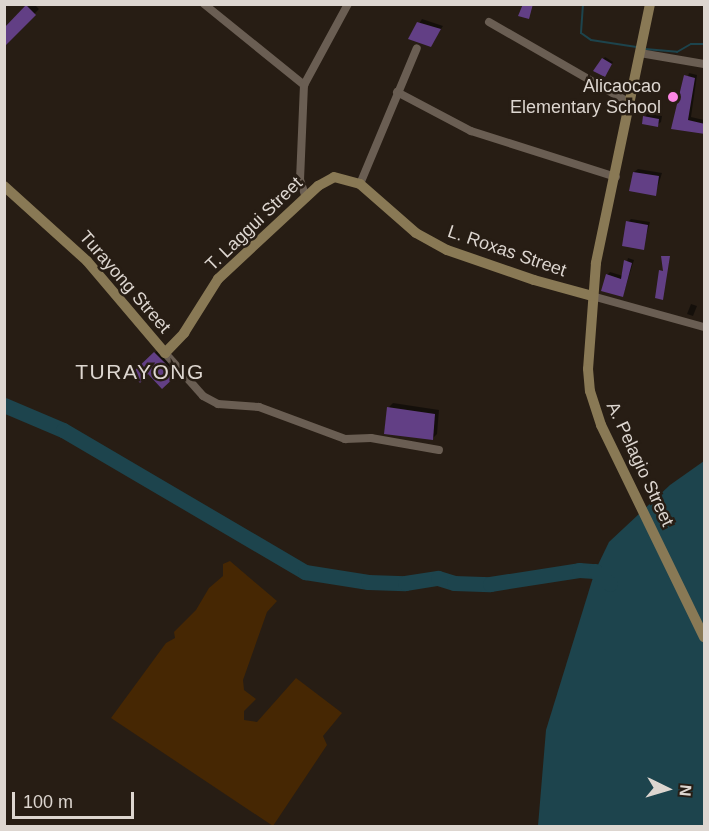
<!DOCTYPE html>
<html>
<head>
<meta charset="utf-8">
<style>
	body { margin:0 }
	#map { position:relative; width:709px; height:831px; overflow:hidden; background:#271d14; font-family:Helvetica,sans-serif }
	div>[style] { position:absolute }
	[style*='--x'] { left:calc(var(--x)*1px); top:calc(var(--y)*1px); width:calc(var(--w)*1px); rotate:calc(var(--a)*1deg) }
	.green>* { inset:0; background:#462703 }
	.water>* { inset:0; background:#1d444d }
	.shadow>* { inset:0; background:#0007 }
	.stream>* { height:2px; margin:-1px; padding:0 1px; transform-origin:1px; border-radius:1px; background:#1d444d }
	.river>* { height:15px; margin:-7.5px; padding:0 7.5px; transform-origin:7.5px; border-radius:7.5px; background:#1d444d }
	.building>* { inset:0; background:#623f85 }
	.street>* { height:8px; margin:-4px; padding:0 4px; transform-origin:4px; border-radius:4px; background:#6a5e53 }
	.secondary>* { height:10px; margin:-5px; padding:0 5px; transform-origin:5px; border-radius:5px; background:#897955 }
	.dots>* { width:16px; height:16px; translate:-50% -50%; box-sizing:border-box; border:3px solid #271d14; border-radius:50% }
	span { translate:-50% -50%; white-space:nowrap; text-align:center; line-height:1.15; -webkit-text-stroke:5px #271d14; paint-order:stroke }
	.poi-label { font-size:18px; color:#ddd6d0 }
	.right { translate:-100% -50%; text-align:right }
	.street-label { font-size:18px; color:#ddd6d0 }
	.quarter-label { font-size:21px; color:#ddd6d0; letter-spacing:1.5px }
	.frame { position:absolute; inset:0; border:6px solid #ddd6d0; pointer-events:none }
	.north { position:absolute; left:637px; top:759px; width:60px; height:60px; -webkit-text-stroke:4px #271d14; paint-order:stroke; rotate:95deg; font-size:16px; font-weight:700; line-height:24px; text-align:center; color:#ddd6d0 }
	.north::after { content:''; display:block; margin:auto; width:21px; height:27px; background:#ddd6d0; clip-path:polygon(50% 0,100% 100%,50% 72%,0 100%) }
	.scale { position:absolute; left:12px; top:792px; width:122px; height:27px; box-sizing:border-box; border:3px solid #ddd6d0; border-top:0; padding-left:8px; font-size:18px; line-height:21px; white-space:nowrap; color:#ddd6d0; -webkit-text-stroke:4px #271d14; paint-order:stroke }
</style>
</head>
<body>
<div id="map">
	<div class="green">
		<i style="clip-path:polygon(230px 561px,277px 601px,267px 612px,243px 680px,244px 690px,256px 699px,244px 711px,244px 720px,257px 722px,296px 678px,342px 713px,323px 736px,327px 745px,273px 826px,111px 718px,166px 643px,175px 638px,174px 632px,196px 610px,209px 588px,223px 576px,223px 564px)"></i>
	</div>
	<div class="water">
		<i style="clip-path:polygon(704px 461px,704px 826px,538px 826px,546px 730px,595px 571px,609px 542px,670px 485px)"></i>
	</div>
	<div class="shadow">
		<i style="clip-path:polygon(34px 4px,39px 9px,4px 45px,27px 7px)"></i>
		<i style="clip-path:polygon(422px 19px,443px 26px,430px 45px,410px 38px)"></i>
		<i style="clip-path:polygon(605px 57px,613px 62px,607px 73px,603px 59px)"></i>
		<i style="clip-path:polygon(689px 73px,697px 75px,691px 117px,704px 120px,704px 133px,673px 128px)"></i>
		<i style="clip-path:polygon(648px 113px,662px 116px,661px 122px,657px 125px,645px 117px)"></i>
		<i style="clip-path:polygon(638px 169px,662px 173px,655px 195px,634px 172px)"></i>
		<i style="clip-path:polygon(631px 219px,650px 222px,643px 248px,628px 222px)"></i>
		<i style="clip-path:polygon(628px 258px,634px 260px,623px 295px,607px 275px,610px 272px,623px 276px)"></i>
		<i style="clip-path:polygon(691px 304px,697px 306px,693px 316px,687px 314px)"></i>
		<i style="clip-path:polygon(158px 350px,178px 371px,162px 387px,148px 372px,134px 373px)"></i>
		<i style="clip-path:polygon(393px 403px,439px 410px,437px 434px,432px 439px,389px 407px)"></i>
	</div>
	<div class="stream">
		<i style="--x:583;--y:4;--w:29;--a:94"></i>
		<i style="--x:581;--y:33;--w:12;--a:35"></i>
		<i style="--x:591;--y:40;--w:46;--a:8.8"></i>
		<i style="--x:645;--y:49;--w:32;--a:5"></i>
		<i style="--x:677;--y:52;--w:16;--a:-30"></i>
		<i style="--x:691;--y:44;--w:13;--a:0"></i>
	</div>
	<div class="river">
		<i style="--x:4;--y:405;--w:64;--a:23"></i>
		<i style="--x:63;--y:430;--w:281;--a:30.4"></i>
		<i style="--x:305;--y:572;--w:64;--a:9"></i>
		<i style="--x:368;--y:582;--w:37;--a:2"></i>
		<i style="--x:405;--y:583;--w:33;--a:-9"></i>
		<i style="--x:438;--y:578;--w:17;--a:17"></i>
		<i style="--x:454;--y:583;--w:36;--a:2"></i>
		<i style="--x:490;--y:584;--w:90;--a:-8.9"></i>
		<i style="--x:579;--y:570;--w:16;--a:4"></i>
		<i style="--x:595;--y:571;--w:20;--a:41"></i>
	</div>
	<div class="building">
		<i style="clip-path:polygon(523px 4px,533px 4px,529px 19px,518px 16px)"></i>
		<i style="clip-path:polygon(26px 5px,36px 15px,4px 47px,4px 28px)"></i>
		<i style="clip-path:polygon(417px 22px,441px 29px,431px 47px,408px 39px)"></i>
		<i style="clip-path:polygon(602px 58px,612px 64px,605px 77px,593px 71px)"></i>
		<i style="clip-path:polygon(684px 75px,695px 78px,688px 120px,705px 124px,705px 134px,671px 129px)"></i>
		<i style="clip-path:polygon(643px 116px,659px 119px,658px 127px,642px 124px)"></i>
		<i style="clip-path:polygon(633px 172px,659px 176px,656px 196px,629px 191px)"></i>
		<i style="clip-path:polygon(626px 221px,648px 225px,644px 250px,622px 246px)"></i>
		<i style="clip-path:polygon(661px 256px,670px 256px,663px 300px,655px 298px,659px 270px,663px 271px)"></i>
		<i style="clip-path:polygon(624px 260px,632px 263px,623px 297px,601px 291px,606px 274px,621px 279px)"></i>
		<i style="clip-path:polygon(154px 352px,177px 375px,162px 389px,148px 374px,140px 383px,132px 373px)"></i>
		<i style="clip-path:polygon(387px 407px,435px 414px,433px 440px,384px 434px)"></i>
	</div>
	<div class="street">
		<i style="--x:204;--y:4;--w:129;--a:39"></i>
		<i style="--x:489;--y:22;--w:163;--a:29.9"></i>
		<i style="--x:640;--y:53;--w:65;--a:9.8"></i>
		<i style="--x:397;--y:92;--w:84;--a:27.8"></i>
		<i style="--x:471;--y:131;--w:152;--a:17.6"></i>
		<i style="--x:360;--y:184;--w:147;--a:-67.3"></i>
		<i style="--x:306;--y:198;--w:19;--a:-108"></i>
		<i style="--x:300;--y:180;--w:95;--a:-87.6"></i>
		<i style="--x:304;--y:85;--w:92;--a:-61.5"></i>
		<i style="--x:592;--y:296;--w:116;--a:15.5"></i>
		<i style="--x:165;--y:353;--w:57;--a:48.5"></i>
		<i style="--x:203;--y:396;--w:17;--a:28"></i>
		<i style="--x:218;--y:404;--w:41;--a:4.2"></i>
		<i style="--x:259;--y:407;--w:92;--a:20.4"></i>
		<i style="--x:345;--y:439;--w:26;--a:-2"></i>
		<i style="--x:371;--y:438;--w:69;--a:10"></i>
	</div>
	<div class="secondary">
		<i style="--x:650;--y:4;--w:265;--a:101.8"></i>
		<i style="--x:596;--y:263;--w:106;--a:94.3"></i>
		<i style="--x:588;--y:369;--w:22;--a:85"></i>
		<i style="--x:590;--y:391;--w:36;--a:72"></i>
		<i style="--x:601;--y:425;--w:236;--a:64.1"></i>
		<i style="--x:4;--y:186;--w:112;--a:42.1"></i>
		<i style="--x:87;--y:261;--w:121;--a:49.7"></i>
		<i style="--x:165;--y:353;--w:28;--a:-46"></i>
		<i style="--x:184;--y:333;--w:64;--a:-57.8"></i>
		<i style="--x:218;--y:279;--w:137;--a:-42.9"></i>
		<i style="--x:318;--y:186;--w:18;--a:-29"></i>
		<i style="--x:334;--y:177;--w:27;--a:15"></i>
		<i style="--x:360;--y:184;--w:74;--a:41.2"></i>
		<i style="--x:416;--y:233;--w:35;--a:29"></i>
		<i style="--x:447;--y:250;--w:92;--a:19"></i>
		<i style="--x:534;--y:280;--w:60;--a:15.4"></i>
	</div>
	<div class="dots">
		<i style="left:673px;top:97px;background:#fc86e4"></i>
	</div>
	<div class="poi-label">
		<span class="right" style="left:661px;top:97px">Alicaocao<br>Elementary School</span>
	</div>
	<div class="street-label">
		<span style="left:254px;top:224px;rotate:-44deg">T. Laggui Street</span>
		<span style="left:507px;top:251px;rotate:19deg">L. Roxas Street</span>
		<span style="left:125px;top:282px;rotate:49deg">Turayong Street</span>
		<span style="left:640px;top:464px;rotate:65deg">A. Pelagio Street</span>
	</div>
	<div class="quarter-label">
		<span style="left:140px;top:372px">TURAYONG</span>
	</div>
	<div class="frame"></div>
	<div class="north">N</div>
	<div class="scale">100 m</div>
</div>
</body>
</html>
